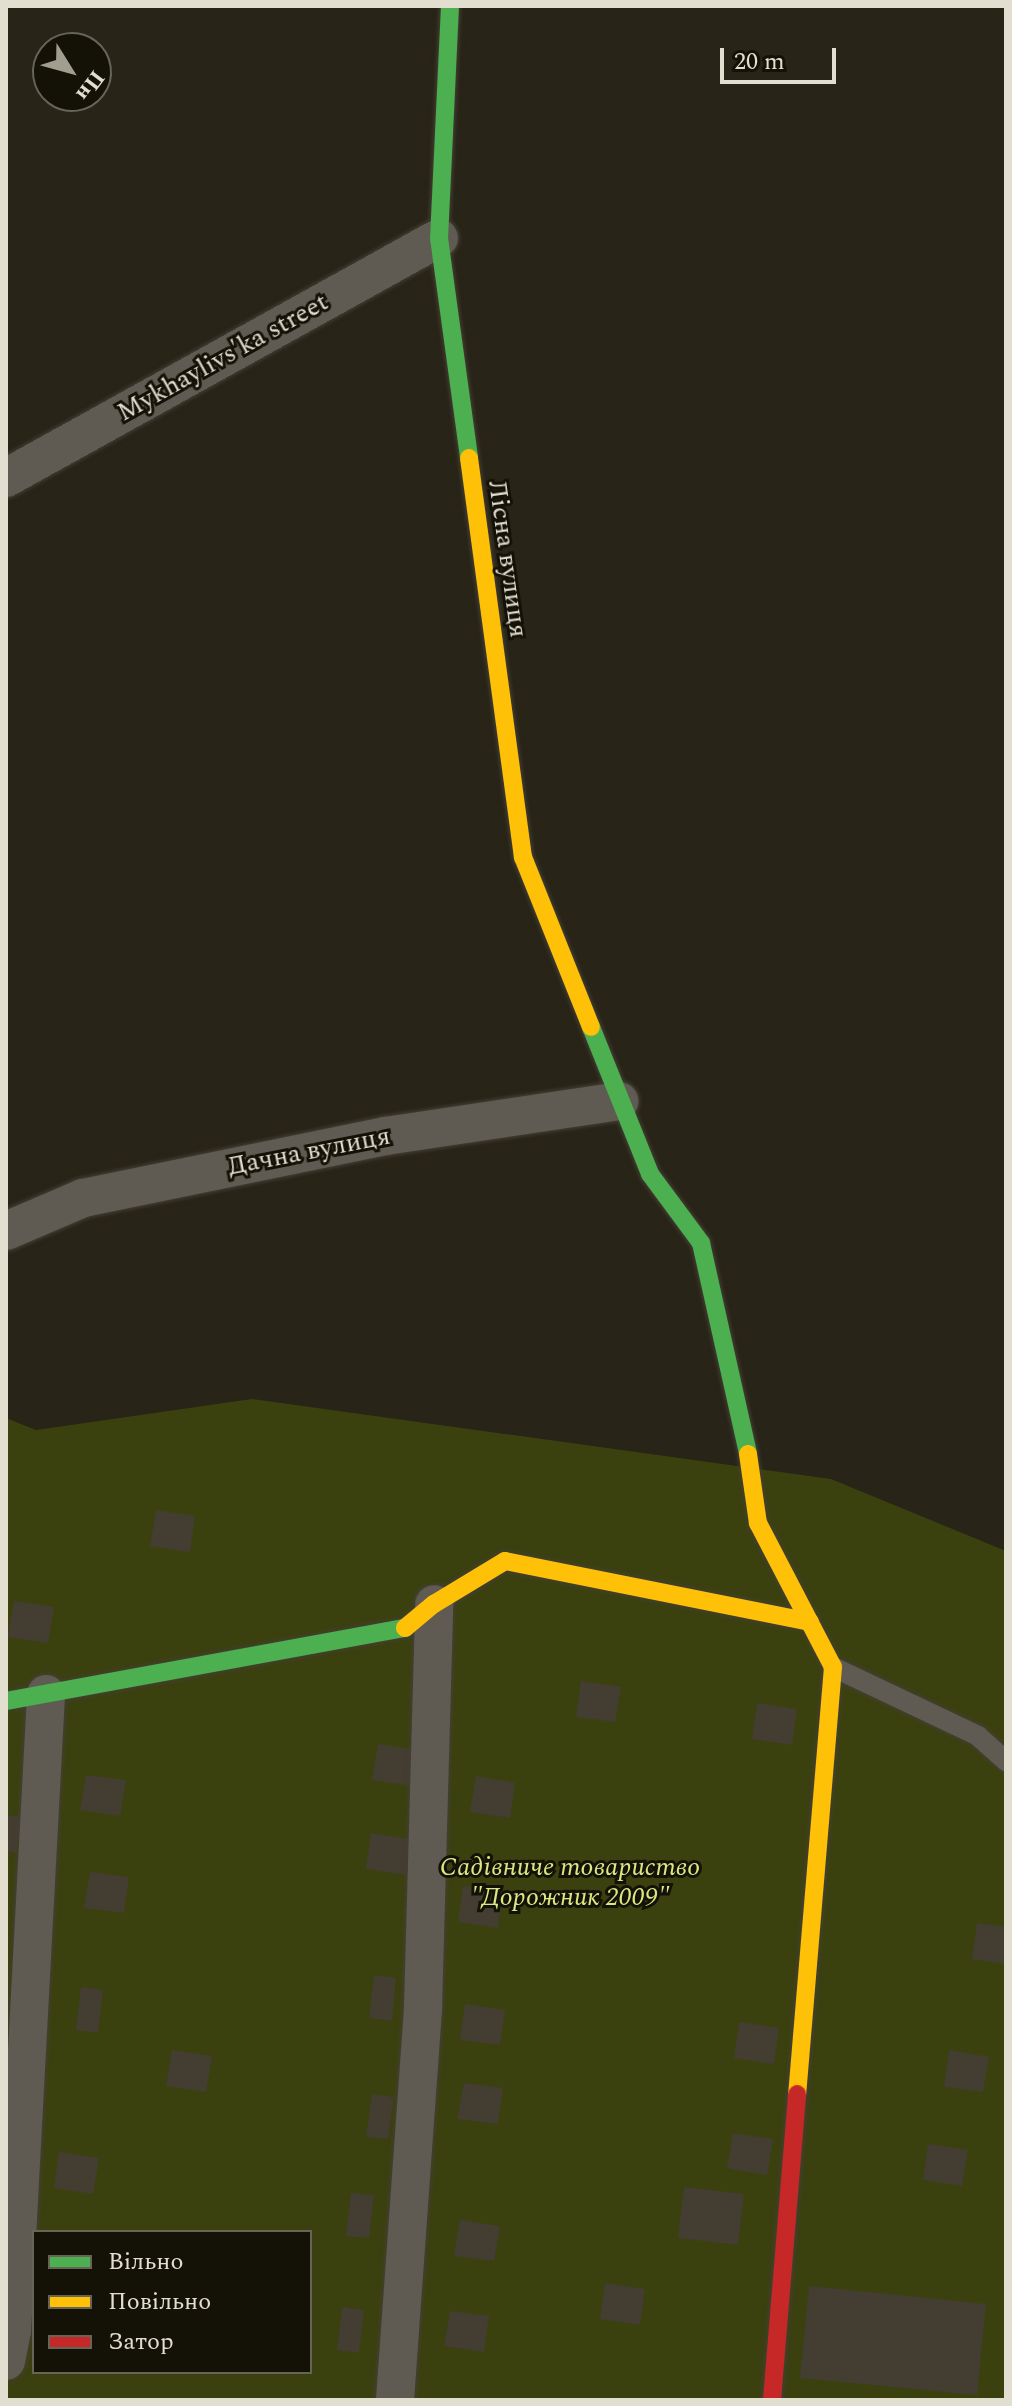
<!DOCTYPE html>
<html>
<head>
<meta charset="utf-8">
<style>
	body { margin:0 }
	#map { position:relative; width:1012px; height:2406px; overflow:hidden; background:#282417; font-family:Spectral,serif }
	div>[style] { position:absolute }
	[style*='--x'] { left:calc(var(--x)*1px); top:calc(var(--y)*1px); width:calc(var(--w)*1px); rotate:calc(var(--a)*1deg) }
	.green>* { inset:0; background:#3b410e }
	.building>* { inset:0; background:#443d31 }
	.roads { filter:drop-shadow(0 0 2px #433f35) drop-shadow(0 0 2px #433f35) }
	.lane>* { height:20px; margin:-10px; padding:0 10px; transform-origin:10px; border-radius:10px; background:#5f5b52 }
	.street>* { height:38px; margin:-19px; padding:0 19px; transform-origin:19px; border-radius:19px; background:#5f5b52 }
	.fast>* { height:18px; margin:-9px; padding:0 9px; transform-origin:9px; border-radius:9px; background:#4caf50 }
	.slow>* { height:18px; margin:-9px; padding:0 9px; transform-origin:9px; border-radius:9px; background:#ffc107 }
	.jam>* { height:18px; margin:-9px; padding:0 9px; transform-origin:9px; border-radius:9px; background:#c62828 }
	span { translate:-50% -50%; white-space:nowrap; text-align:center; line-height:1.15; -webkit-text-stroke:6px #141107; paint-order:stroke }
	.street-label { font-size:26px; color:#e2ded0 }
	.park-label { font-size:26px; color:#d9e981; font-style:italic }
	.frame { position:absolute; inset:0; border:8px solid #e2ded0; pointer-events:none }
	.legend { position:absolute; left:32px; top:2230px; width:280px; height:144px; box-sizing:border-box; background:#141107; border:2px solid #666357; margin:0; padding:10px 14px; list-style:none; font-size:24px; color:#e2ded0 }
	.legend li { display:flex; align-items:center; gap:16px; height:40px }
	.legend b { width:40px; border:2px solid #666357 }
	.north { position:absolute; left:32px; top:32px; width:80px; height:80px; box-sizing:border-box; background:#141107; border:2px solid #666357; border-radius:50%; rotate:127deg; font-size:22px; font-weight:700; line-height:32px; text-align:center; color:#e2ded0 }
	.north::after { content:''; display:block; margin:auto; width:28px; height:36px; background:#a19d8f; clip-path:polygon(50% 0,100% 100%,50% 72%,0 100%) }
	.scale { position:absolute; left:720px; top:48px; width:116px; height:36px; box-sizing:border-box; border:4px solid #e2ded0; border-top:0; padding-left:10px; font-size:24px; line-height:28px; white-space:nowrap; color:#e2ded0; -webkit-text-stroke:6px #141107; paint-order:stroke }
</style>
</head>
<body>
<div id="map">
	<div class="green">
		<i style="clip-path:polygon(evenodd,252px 1399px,831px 1479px,1006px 1551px,1006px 2400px,6px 2400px,6px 1418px,36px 1430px,252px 1399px,34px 2232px,310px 2232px,310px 2372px,34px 2372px,34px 2232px)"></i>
	</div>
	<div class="building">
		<i style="clip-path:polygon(156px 1510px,195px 1516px,190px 1552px,150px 1546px)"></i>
		<i style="clip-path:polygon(14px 1601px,54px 1607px,48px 1643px,8px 1637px)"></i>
		<i style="clip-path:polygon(581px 1681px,621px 1687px,615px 1722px,576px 1717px)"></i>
		<i style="clip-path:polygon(757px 1703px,797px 1709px,792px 1745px,752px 1739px)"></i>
		<i style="clip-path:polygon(378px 1744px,417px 1750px,412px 1786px,372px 1780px)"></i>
		<i style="clip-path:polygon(86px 1775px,126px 1780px,120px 1816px,80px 1810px)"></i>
		<i style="clip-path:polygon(476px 1776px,515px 1783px,510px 1818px,470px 1812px)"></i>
		<i style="clip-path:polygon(6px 1815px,22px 1817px,16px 1853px,6px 1851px)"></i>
		<i style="clip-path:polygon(371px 1833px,411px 1839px,406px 1875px,366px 1869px)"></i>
		<i style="clip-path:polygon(90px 1872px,129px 1877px,124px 1913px,84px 1908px)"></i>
		<i style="clip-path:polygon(463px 1886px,503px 1892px,498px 1928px,458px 1922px)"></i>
		<i style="clip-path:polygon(977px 1923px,1006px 1927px,1006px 1964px,972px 1959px)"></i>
		<i style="clip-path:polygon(374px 1975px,396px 1978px,392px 2021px,369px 2018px)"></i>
		<i style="clip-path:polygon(81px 1987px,103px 1990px,98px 2033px,76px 2030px)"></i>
		<i style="clip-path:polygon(465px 2004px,505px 2010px,500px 2045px,460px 2040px)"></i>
		<i style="clip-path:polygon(739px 2022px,779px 2028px,774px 2064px,734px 2058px)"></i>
		<i style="clip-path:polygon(172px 2050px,212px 2056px,206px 2092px,166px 2086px)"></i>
		<i style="clip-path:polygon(949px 2050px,989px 2057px,983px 2092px,944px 2087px)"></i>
		<i style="clip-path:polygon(464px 2083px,503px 2088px,498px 2124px,457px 2119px)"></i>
		<i style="clip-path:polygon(372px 2094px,394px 2097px,388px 2139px,366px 2137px)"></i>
		<i style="clip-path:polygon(733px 2133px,773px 2139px,767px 2175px,727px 2168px)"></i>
		<i style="clip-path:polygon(928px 2144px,968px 2150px,962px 2186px,923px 2180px)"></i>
		<i style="clip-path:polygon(59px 2152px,99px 2158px,93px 2194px,54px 2188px)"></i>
		<i style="clip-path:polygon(684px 2187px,744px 2194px,738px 2245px,678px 2238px)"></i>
		<i style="clip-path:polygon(351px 2193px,374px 2195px,369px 2238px,346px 2236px)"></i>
		<i style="clip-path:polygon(460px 2220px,500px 2226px,494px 2261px,454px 2256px)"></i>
		<i style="clip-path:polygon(605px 2283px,645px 2289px,640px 2325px,600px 2319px)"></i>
		<i style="clip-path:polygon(809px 2286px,986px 2304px,977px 2395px,800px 2378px)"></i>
		<i style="clip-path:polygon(342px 2307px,364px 2310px,359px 2353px,337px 2350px)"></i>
		<i style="clip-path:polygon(450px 2311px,489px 2316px,484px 2352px,444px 2346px)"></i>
	</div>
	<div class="roads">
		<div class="lane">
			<i style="--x:833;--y:1667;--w:161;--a:25.4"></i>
			<i style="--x:978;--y:1736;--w:38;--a:42"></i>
		</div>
		<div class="street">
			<i style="--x:6;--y:478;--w:495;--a:-29"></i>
			<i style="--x:6;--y:1231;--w:84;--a:-23.2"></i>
			<i style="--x:83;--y:1198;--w:309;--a:-11.6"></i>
			<i style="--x:386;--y:1136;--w:236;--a:-8.5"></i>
			<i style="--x:6;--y:2361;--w:31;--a:-79"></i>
			<i style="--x:12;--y:2331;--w:638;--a:-86.94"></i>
			<i style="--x:395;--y:2400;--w:394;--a:-85.9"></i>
			<i style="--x:423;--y:2007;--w:403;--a:-88.4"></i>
		</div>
		<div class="fast">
			<i style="--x:450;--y:6;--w:232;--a:92.7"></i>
			<i style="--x:439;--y:238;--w:222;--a:82.2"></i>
			<i style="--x:591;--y:1027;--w:158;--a:68.1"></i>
			<i style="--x:650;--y:1174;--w:86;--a:53.5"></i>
			<i style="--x:701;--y:1243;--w:216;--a:77.4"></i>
			<i style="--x:6;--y:1701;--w:406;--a:-10.4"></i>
		</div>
		<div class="slow">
			<i style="--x:469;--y:458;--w:403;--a:82.3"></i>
			<i style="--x:523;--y:857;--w:183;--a:68.2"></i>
			<i style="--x:748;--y:1454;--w:70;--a:81.8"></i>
			<i style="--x:758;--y:1523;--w:162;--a:62.5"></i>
			<i style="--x:833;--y:1667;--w:429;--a:94.8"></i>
			<i style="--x:405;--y:1628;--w:38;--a:-40"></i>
			<i style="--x:434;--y:1604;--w:83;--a:-31.2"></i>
			<i style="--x:505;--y:1561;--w:311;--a:11.3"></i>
		</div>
		<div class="jam">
			<i style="--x:772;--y:2400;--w:307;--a:-85.3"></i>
		</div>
	</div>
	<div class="street-label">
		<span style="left:223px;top:358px;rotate:-29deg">Mykhaylivsʹka street</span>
		<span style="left:507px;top:559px;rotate:82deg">Лісна вулиця</span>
		<span style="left:309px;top:1152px;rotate:-11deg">Дачна вулиця</span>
	</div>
	<div class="park-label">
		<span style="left:570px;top:1883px">Садівниче товариство<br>"Дорожник 2009"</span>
	</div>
	<div class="frame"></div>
	<ul class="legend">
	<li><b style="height:10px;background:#4caf50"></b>Вільно</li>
	<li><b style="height:10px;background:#ffc107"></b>Повільно</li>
	<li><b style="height:10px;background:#c62828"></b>Затор</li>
	</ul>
	<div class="north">Пн</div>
	<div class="scale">20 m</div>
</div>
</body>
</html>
